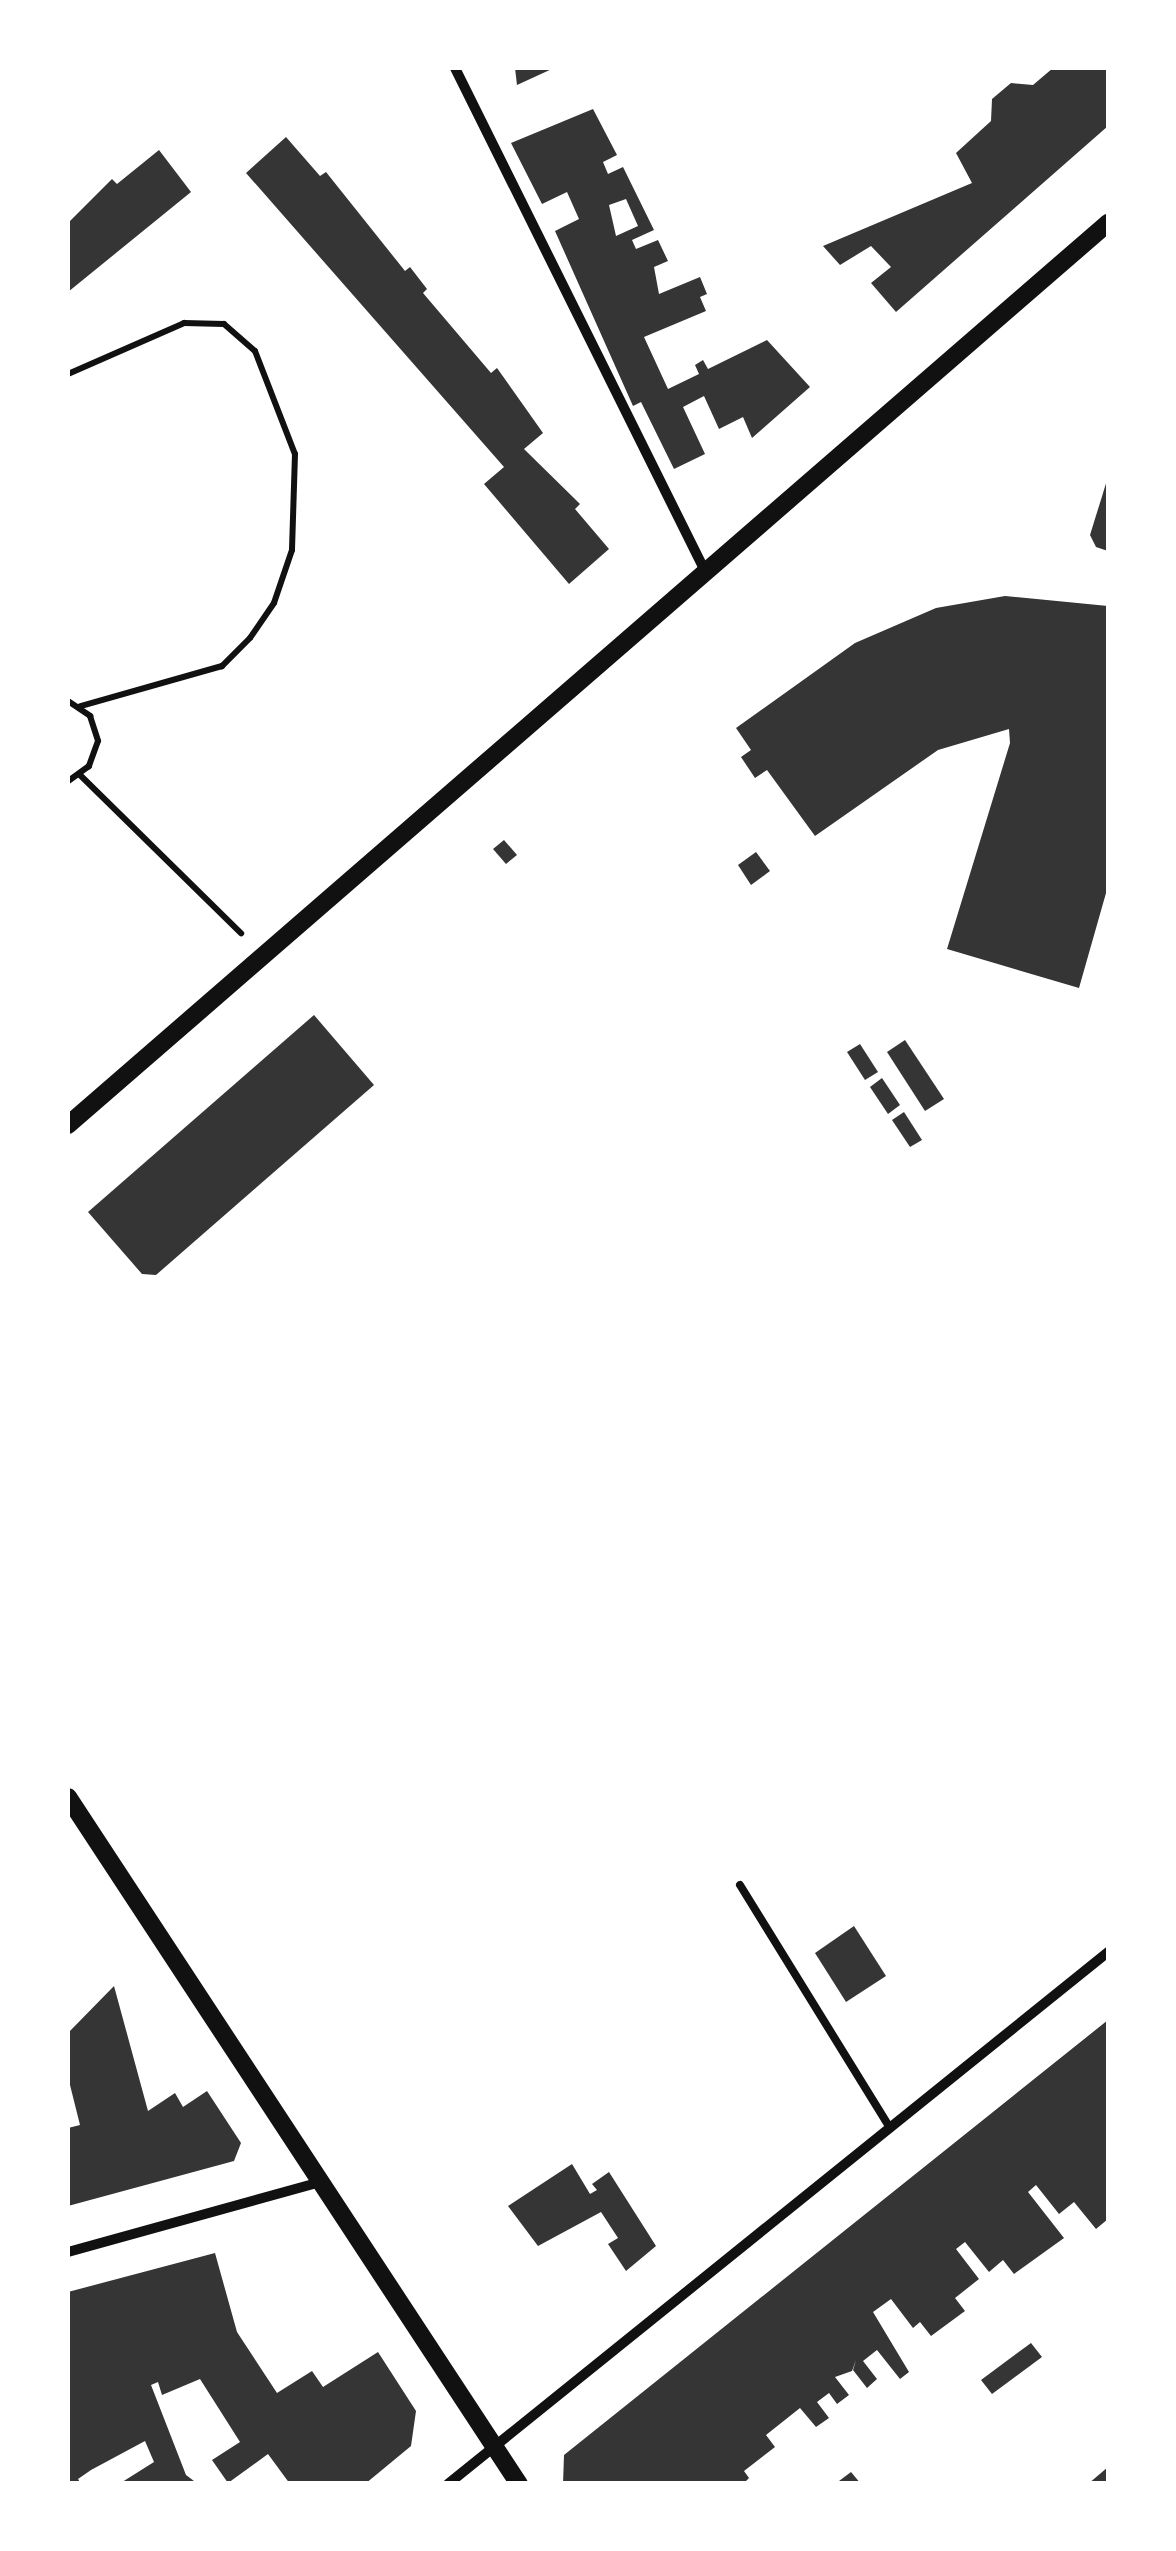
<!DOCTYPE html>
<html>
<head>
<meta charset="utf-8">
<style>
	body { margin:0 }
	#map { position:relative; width:1176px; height:2551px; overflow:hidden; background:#fff; font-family:"Playfair Display",serif }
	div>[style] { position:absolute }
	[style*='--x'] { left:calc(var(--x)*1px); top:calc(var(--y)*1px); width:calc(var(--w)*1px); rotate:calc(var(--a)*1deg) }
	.building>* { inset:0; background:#353535 }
	.path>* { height:6px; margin:-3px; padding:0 3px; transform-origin:3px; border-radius:3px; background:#111 }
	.service>* { height:8px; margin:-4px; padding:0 4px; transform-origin:4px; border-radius:4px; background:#111 }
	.minor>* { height:10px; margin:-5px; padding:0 5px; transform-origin:5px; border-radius:5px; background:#111 }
	.tertiary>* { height:18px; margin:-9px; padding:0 9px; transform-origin:9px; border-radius:9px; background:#111 }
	span { translate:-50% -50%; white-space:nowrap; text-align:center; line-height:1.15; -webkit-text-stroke:10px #fff; paint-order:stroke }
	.frame { position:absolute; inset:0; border:70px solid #fff; pointer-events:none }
</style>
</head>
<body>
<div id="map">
	<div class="building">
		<i style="clip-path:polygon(515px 68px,554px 68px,517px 85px)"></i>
		<i style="clip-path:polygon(1053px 68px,1108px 68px,1108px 126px,896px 312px,871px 283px,891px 267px,871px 246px,840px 265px,823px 246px,972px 183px,956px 153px,991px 121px,992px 99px,1011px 83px,1033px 85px)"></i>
		<i style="clip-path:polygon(evenodd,593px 109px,617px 155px,603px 162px,608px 174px,623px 167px,654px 230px,632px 240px,636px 249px,658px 240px,668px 261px,654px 267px,659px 294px,700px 277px,707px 294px,700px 297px,706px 311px,644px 337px,668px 389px,699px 374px,695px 365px,703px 360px,708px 369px,767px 340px,810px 387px,752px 438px,743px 417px,719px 429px,704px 396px,683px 407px,705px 454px,674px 469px,641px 402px,633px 406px,555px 231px,579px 219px,567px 192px,542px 204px,511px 143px,593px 109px,626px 199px,638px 226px,616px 236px,609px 205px,626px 199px)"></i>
		<i style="clip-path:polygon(286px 137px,320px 176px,326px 172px,405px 271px,410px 267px,427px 289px,423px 293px,491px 373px,497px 368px,543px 433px,524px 449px,580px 504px,575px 509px,609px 549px,569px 584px,484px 484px,504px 467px,246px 173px)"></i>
		<i style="clip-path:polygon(159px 150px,191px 192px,68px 292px,68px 223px,112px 179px,117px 184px)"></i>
		<i style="clip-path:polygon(1108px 477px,1108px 551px,1096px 547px,1090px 535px)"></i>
		<i style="clip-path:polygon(1005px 596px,1108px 606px,1108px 886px,1079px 988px,947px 949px,1010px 743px,1009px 729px,938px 750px,815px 836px,767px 770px,755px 778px,741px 757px,751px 750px,736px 728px,855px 643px,936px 608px)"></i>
		<i style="clip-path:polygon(504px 840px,517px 855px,506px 864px,493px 849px)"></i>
		<i style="clip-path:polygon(756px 852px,770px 871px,751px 885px,738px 865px)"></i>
		<i style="clip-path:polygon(314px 1015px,374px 1085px,156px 1275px,142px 1274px,88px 1212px)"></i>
		<i style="clip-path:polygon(905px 1040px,944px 1099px,925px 1111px,887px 1052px)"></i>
		<i style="clip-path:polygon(860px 1044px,878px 1072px,865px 1080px,847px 1052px)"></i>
		<i style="clip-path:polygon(882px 1078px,900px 1105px,888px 1114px,870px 1087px)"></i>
		<i style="clip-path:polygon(904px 1112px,922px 1140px,910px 1147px,892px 1120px)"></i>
		<i style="clip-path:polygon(854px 1926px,886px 1976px,846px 2002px,815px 1953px)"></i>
		<i style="clip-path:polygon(114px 1986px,148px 2111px,175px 2093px,183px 2107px,207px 2091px,241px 2143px,234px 2161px,68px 2206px,68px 2128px,80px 2125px,68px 2077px,68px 2033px)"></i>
		<i style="clip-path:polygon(1108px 2020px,1108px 2219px,1096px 2229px,1074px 2202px,1059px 2214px,1036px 2185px,1028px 2192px,1064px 2238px,1014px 2274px,1003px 2260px,989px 2272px,965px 2242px,956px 2249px,979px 2279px,955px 2298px,965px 2311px,931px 2336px,920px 2322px,913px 2328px,891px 2299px,873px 2312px,909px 2372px,900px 2379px,877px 2350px,863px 2361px,877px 2379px,867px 2388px,853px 2370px,856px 2360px,852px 2371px,835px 2377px,849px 2395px,837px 2404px,829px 2393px,817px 2402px,829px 2418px,816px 2427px,800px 2408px,766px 2435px,775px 2447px,744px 2471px,749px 2478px,743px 2484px,563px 2484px,564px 2455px)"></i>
		<i style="clip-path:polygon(572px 2164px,590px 2194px,597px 2190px,592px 2184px,609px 2172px,656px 2246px,626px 2271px,608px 2244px,618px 2238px,601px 2212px,538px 2246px,508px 2206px)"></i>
		<i style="clip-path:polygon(215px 2253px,237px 2332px,277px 2393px,312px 2371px,323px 2387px,378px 2352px,416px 2411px,411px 2446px,365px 2484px,290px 2484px,268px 2454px,228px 2483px,212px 2460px,240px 2442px,200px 2379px,162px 2395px,158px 2382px,151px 2385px,186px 2475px,198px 2484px,119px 2484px,154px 2462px,145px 2441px,91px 2470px,78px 2479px,81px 2484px,68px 2484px,68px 2292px)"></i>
		<i style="clip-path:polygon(1031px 2343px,1042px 2357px,992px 2394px,981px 2380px)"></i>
		<i style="clip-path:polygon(1108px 2467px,1108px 2484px,1088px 2484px)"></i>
		<i style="clip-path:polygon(851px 2472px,861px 2484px,835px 2484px)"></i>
	</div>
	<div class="path">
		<i style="--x:68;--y:374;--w:127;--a:-23.7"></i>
		<i style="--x:184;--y:323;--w:40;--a:1.4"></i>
		<i style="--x:224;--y:324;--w:41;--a:41.1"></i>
		<i style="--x:255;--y:351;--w:110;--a:68.8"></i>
		<i style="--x:295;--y:454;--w:96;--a:91.8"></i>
		<i style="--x:292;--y:550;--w:56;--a:108.8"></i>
		<i style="--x:274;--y:603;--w:42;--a:124.4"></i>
		<i style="--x:250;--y:638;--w:40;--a:135"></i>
		<i style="--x:222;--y:666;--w:147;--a:164.2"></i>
		<i style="--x:68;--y:701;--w:27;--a:34"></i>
		<i style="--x:90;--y:716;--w:26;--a:72"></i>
		<i style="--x:98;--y:741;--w:27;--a:110"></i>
		<i style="--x:89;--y:766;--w:26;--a:144"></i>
		<i style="--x:80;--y:775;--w:226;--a:44.5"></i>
	</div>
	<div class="service">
		<i style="--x:740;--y:1885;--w:286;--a:58.3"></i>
	</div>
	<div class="minor">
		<i style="--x:455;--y:68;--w:562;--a:63.57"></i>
		<i style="--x:68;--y:2252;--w:262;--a:-15.5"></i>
		<i style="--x:448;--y:2484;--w:848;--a:-38.87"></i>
	</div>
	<div class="tertiary">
		<i style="--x:68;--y:1125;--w:1377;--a:-40.94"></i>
		<i style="--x:68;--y:1797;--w:822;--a:56.72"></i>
	</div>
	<div class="frame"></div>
</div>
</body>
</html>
